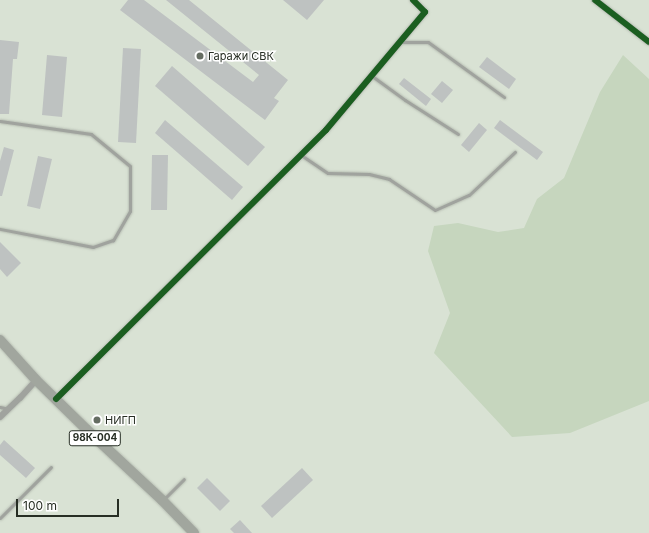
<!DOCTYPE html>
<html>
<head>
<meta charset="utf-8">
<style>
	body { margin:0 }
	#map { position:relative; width:649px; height:533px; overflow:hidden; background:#d9e2d4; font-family:Inter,sans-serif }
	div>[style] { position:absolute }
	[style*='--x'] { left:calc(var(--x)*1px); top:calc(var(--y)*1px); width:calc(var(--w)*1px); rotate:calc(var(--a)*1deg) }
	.green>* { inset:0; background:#c6d6be }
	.building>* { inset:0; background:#bec2c1 }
	.roads { filter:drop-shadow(0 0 1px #b6bdb2) drop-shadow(0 0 1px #b6bdb2) }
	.service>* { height:3px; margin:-1.5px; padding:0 1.5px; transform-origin:1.5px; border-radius:1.5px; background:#a0a39e }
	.minor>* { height:6px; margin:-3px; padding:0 3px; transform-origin:3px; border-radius:3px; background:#a0a39e }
	.primary>* { height:10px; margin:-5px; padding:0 5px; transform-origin:5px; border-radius:5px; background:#a1a69e }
	.cycleway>* { height:6px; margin:-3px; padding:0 3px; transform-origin:3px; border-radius:3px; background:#1b5e20 }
	.dots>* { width:11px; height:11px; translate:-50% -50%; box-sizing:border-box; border:2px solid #fff; border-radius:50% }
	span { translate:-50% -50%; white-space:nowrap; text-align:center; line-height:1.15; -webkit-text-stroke:3px #fff; paint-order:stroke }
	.shield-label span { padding:1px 3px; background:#fff; border:1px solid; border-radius:3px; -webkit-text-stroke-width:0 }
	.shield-label { font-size:10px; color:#272e24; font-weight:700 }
	.poi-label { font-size:11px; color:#272e24 }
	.left { translate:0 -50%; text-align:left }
	.scale { position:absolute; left:16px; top:499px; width:103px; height:18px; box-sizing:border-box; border:2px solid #272e24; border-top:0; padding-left:5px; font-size:12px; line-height:14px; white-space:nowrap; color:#272e24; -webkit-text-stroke:3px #fff; paint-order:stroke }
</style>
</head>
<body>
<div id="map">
	<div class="green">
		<i style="clip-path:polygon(623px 55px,649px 79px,649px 401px,570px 433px,512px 437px,434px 353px,450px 313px,428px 251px,434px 226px,458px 223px,498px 232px,524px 228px,537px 199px,564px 178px,600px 92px)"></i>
	</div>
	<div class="building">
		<i style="clip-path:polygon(128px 0,144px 0,253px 82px,259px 75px,166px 0,189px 0,288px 80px,274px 98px,279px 101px,265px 120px,120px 10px)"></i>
		<i style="clip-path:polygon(283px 0,324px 0,307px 20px)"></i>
		<i style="clip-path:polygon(0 40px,19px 42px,17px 59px,13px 59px,9px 114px,0 114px)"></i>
		<i style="clip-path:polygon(123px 48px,141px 49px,136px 143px,118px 142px)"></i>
		<i style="clip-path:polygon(47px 55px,67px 57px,62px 117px,42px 115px)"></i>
		<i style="clip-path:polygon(487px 57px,516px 79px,509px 89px,479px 67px)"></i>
		<i style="clip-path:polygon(172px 66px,265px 147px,248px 166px,155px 86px)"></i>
		<i style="clip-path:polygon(404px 78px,431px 99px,426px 106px,399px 84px)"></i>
		<i style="clip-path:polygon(442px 81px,453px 90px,442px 103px,431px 94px)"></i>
		<i style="clip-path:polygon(165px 120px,243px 187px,232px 200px,155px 133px)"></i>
		<i style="clip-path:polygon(500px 120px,543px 152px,537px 160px,494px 128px)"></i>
		<i style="clip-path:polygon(479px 123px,487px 130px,469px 152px,461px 145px)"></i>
		<i style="clip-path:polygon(4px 147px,14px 150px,2px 196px,0 196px,0 161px)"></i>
		<i style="clip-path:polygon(152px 155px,168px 155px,167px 210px,151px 210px)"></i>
		<i style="clip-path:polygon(38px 156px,52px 159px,40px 209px,27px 206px)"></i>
		<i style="clip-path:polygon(0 242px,21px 263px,7px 277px,0 269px)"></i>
		<i style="clip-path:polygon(4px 440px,35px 468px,26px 478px,0 455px,0 445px)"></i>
		<i style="clip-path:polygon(302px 468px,313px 480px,272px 518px,261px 506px)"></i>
		<i style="clip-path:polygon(207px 478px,230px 501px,220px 511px,197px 488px)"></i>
		<i style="clip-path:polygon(240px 520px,252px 533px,234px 533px,230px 529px)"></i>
	</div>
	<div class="roads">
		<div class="service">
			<i style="--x:400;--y:42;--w:28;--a:0"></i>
			<i style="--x:428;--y:42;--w:94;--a:35.9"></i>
			<i style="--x:372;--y:76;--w:41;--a:36"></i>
			<i style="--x:405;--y:100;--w:63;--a:32.7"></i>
			<i style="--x:0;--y:121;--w:92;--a:8.1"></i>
			<i style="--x:91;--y:134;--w:50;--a:39.4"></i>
			<i style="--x:130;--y:166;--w:45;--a:90"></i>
			<i style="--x:130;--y:211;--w:34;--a:120"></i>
			<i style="--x:113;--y:240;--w:21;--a:161"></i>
			<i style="--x:93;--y:247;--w:95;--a:-169"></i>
			<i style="--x:301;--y:155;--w:32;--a:34"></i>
			<i style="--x:328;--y:173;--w:41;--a:1.4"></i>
			<i style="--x:369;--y:174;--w:21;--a:14"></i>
			<i style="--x:389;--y:179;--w:55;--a:34"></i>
			<i style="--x:435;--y:210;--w:37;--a:-24"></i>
			<i style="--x:469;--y:195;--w:63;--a:-43.1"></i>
			<i style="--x:0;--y:407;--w:9;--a:13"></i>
			<i style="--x:164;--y:499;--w:28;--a:-45"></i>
			<i style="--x:0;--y:518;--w:72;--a:-45"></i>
		</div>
		<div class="minor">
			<i style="--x:595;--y:0;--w:68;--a:37.9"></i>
			<i style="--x:56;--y:399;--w:381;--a:-44.9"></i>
			<i style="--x:326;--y:130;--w:154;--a:-50"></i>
			<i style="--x:425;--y:12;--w:17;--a:-135"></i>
			<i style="--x:0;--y:417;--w:28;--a:-44"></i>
			<i style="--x:20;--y:398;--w:24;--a:-48"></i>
		</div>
		<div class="primary">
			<i style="--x:0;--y:340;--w:54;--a:48"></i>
			<i style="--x:36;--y:380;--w:71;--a:44.4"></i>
			<i style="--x:87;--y:430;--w:103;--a:43"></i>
			<i style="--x:162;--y:500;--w:46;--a:45.9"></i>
		</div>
	</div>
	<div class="cycleway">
		<i style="--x:595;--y:0;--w:68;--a:37.9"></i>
		<i style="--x:56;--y:399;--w:381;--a:-44.9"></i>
		<i style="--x:326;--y:130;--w:154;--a:-50"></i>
		<i style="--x:425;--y:12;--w:17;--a:-135"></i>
	</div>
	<div class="dots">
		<i style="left:200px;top:56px;background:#656d62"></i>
		<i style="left:97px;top:420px;background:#656d62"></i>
	</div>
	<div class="shield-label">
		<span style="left:95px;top:438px">98К-004</span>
	</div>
	<div class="poi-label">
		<span class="left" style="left:208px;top:56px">Гаражи СВК</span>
		<span class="left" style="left:105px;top:420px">НИГП</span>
	</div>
	<div class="scale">100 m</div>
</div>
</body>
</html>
